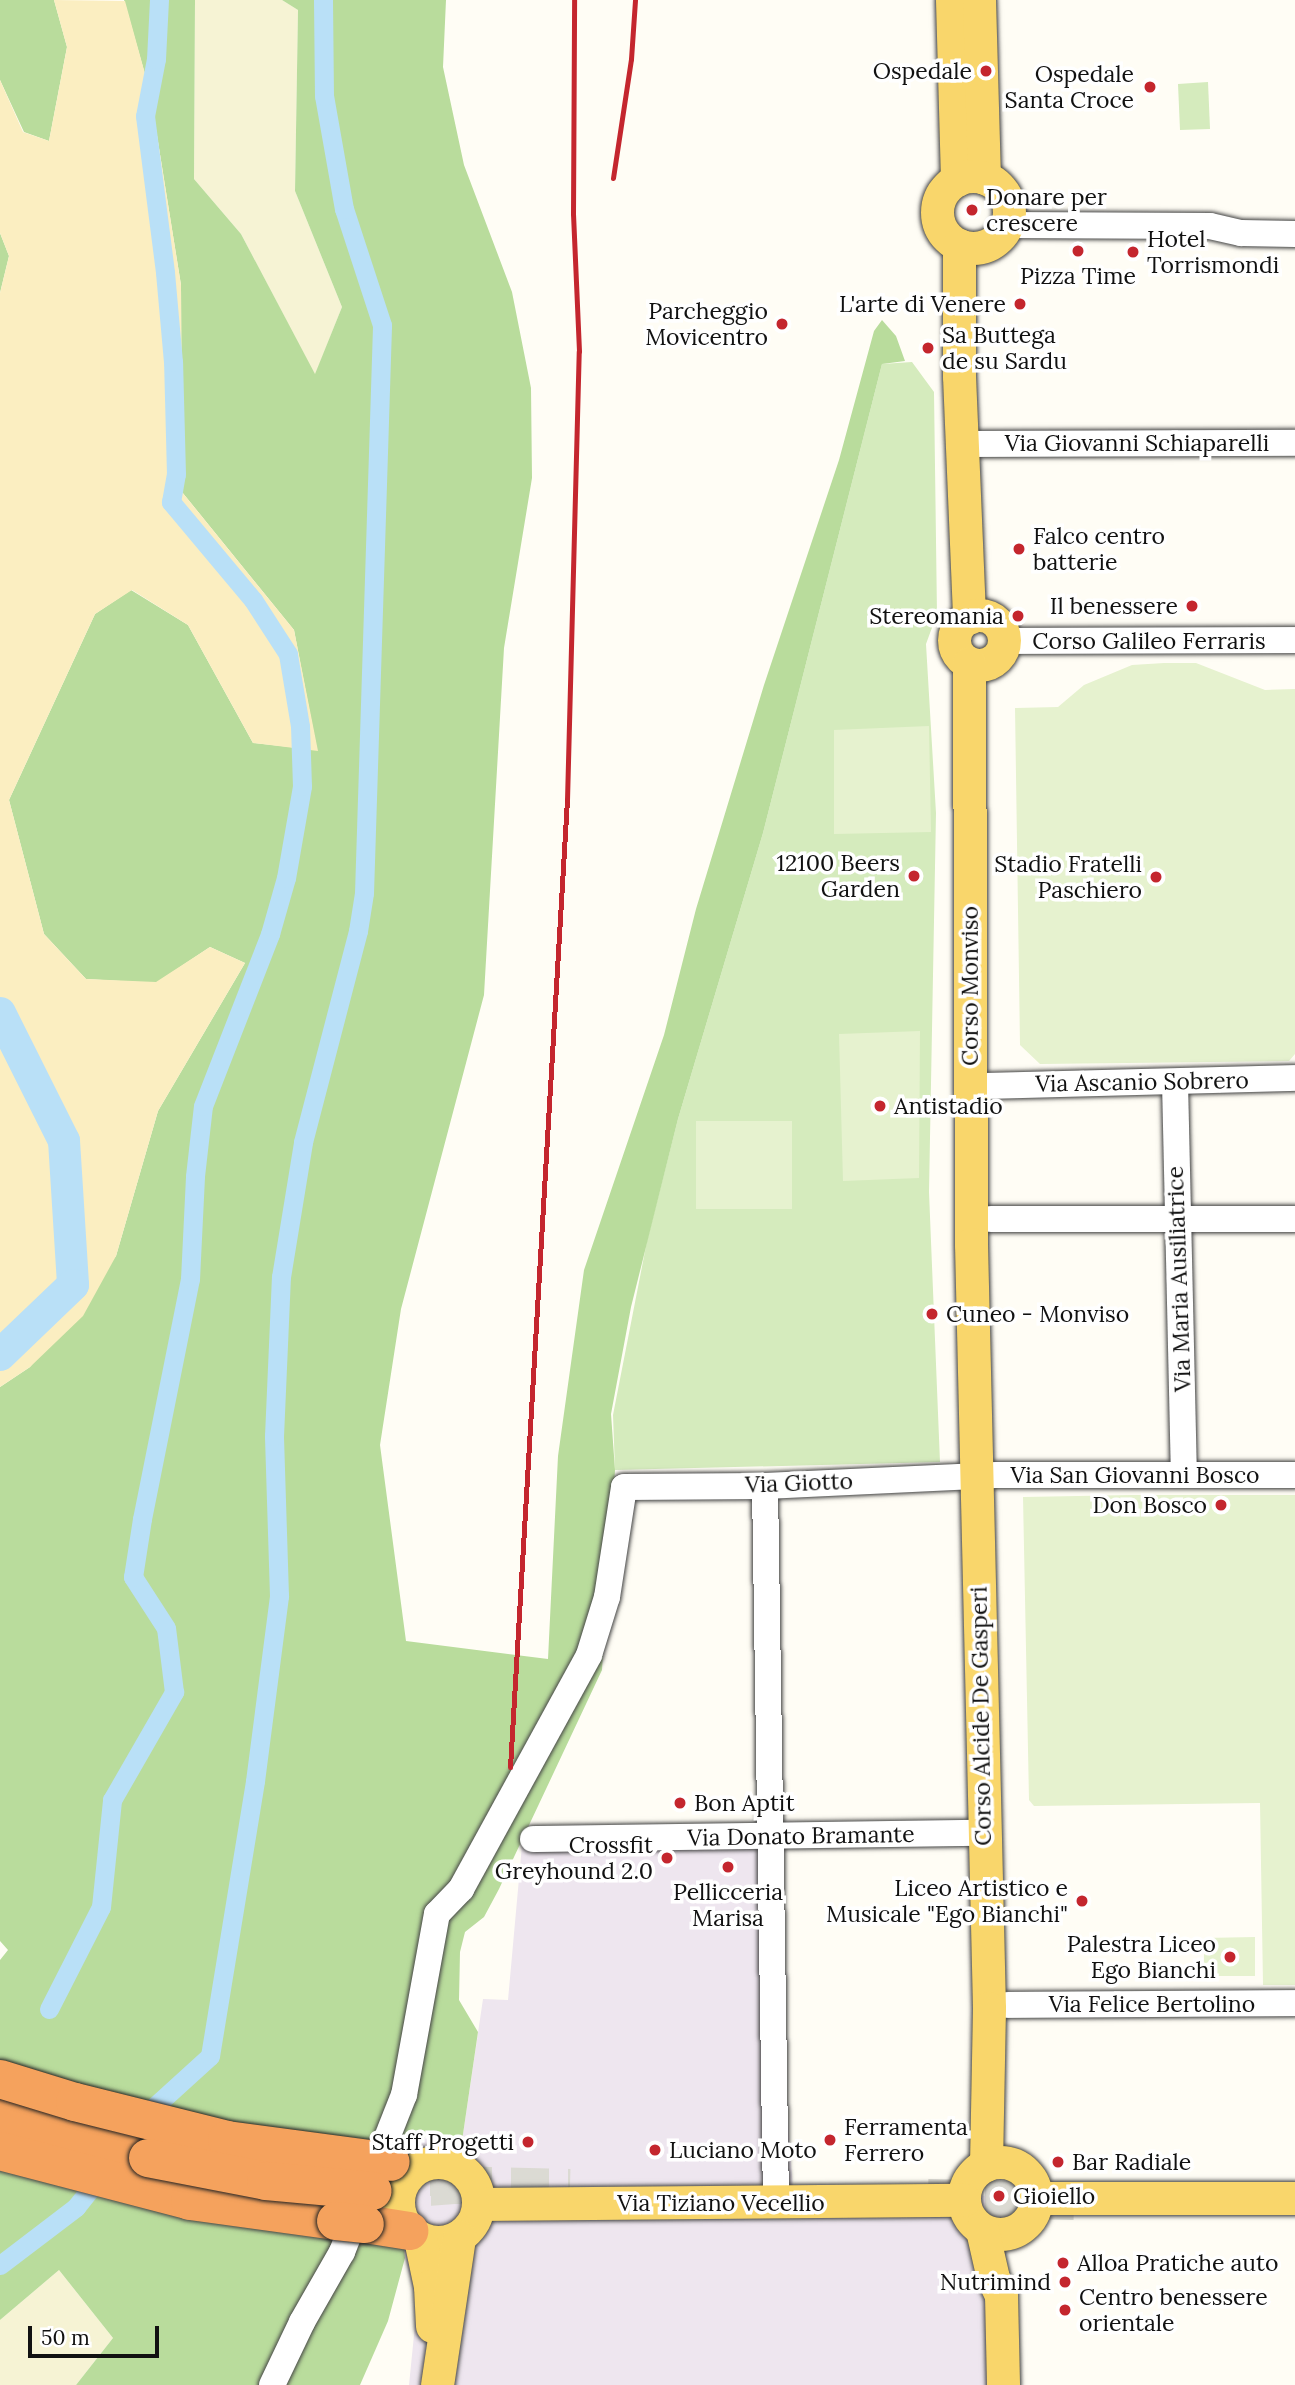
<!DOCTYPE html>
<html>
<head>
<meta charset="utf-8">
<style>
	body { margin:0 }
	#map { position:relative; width:1295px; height:2385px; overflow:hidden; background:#fffdf5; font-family:Lora,serif }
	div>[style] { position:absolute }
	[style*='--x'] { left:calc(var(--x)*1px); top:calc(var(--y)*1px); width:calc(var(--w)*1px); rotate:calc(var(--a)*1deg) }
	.industrial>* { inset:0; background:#eee6ef }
	.farmland>* { inset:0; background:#f6f3d4 }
	.green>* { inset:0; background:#d5ebbd }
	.forest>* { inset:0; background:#b9dc9c }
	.sand>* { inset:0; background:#fbeec1 }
	.pitch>* { inset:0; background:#e6f2cf }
	.canal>* { height:19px; margin:-9.5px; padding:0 9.5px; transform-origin:9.5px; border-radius:9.5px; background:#b9e0f7 }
	.river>* { height:32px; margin:-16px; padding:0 16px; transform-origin:16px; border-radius:16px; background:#b9e0f7 }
	.highway-tunnel>* { height:38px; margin-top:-19px; transform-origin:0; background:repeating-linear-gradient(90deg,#dbdad3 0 38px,transparent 0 57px) }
	.roads { filter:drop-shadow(0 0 2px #444) drop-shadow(0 0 2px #444) }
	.minor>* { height:26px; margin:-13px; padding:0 13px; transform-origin:13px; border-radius:13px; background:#fff }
	.major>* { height:33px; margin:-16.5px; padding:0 16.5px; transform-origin:16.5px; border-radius:16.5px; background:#f9d66b }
	.major>.ring { margin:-16.5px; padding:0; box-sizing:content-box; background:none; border:33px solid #f9d66b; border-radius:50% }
	.highway>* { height:38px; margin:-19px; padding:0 19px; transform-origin:19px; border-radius:19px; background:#f5a25d }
	.rail>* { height:5px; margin:-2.5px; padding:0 2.5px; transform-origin:2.5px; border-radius:2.5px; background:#c4262e }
	.bridges { filter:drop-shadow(0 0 2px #222) drop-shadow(0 0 2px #222) }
	.highway-bridge>* { height:38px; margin:-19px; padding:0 19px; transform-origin:19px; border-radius:19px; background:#f5a25d }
	.dots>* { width:19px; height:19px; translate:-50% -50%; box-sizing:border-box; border:4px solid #fff; border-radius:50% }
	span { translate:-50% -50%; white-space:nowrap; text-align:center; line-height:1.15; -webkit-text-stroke:7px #fff; paint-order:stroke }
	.poi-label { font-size:23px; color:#111 }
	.right { translate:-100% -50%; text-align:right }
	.left { translate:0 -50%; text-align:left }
	.street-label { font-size:23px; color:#111 }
	.scale { position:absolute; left:28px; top:2326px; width:131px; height:32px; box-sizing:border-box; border:4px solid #111; border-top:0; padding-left:9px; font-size:21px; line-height:24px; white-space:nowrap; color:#111; -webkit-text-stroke:5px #fff; paint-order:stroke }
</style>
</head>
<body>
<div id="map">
	<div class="industrial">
		<i style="clip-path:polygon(767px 1828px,794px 2203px,1004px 2195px,1011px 2385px,409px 2385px,417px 2305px,405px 2258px,395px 2153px,428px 2136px,462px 2141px,483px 1999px,508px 2000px,523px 1834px)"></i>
	</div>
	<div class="farmland">
		<i style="clip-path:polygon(195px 0,282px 0,298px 10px,295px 191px,342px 307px,315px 375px,241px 234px,194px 179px)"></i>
		<i style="clip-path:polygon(59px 2270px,113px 2338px,76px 2385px,0 2385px,0 2320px)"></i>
	</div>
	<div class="green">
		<i style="clip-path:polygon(1208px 82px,1210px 129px,1180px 130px,1178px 84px)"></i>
		<i style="clip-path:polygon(912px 362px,934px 392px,937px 614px,926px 644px,936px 813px,929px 1192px,940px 1462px,615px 1470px,613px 1415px,647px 1241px,678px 1119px,763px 833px,882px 364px)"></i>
	</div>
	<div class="forest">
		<i style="clip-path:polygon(0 0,54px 0,67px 47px,49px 141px,24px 132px,0 80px)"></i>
		<i style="clip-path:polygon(124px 0,195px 0,194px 179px,241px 234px,315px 374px,342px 307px,295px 191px,298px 10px,282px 0,446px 0,443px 67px,464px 165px,512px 292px,531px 388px,532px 478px,504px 648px,484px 995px,401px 1309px,380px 1445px,406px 1641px,548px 1659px,558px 1456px,584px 1270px,664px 1035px,696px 909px,764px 685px,839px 460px,874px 331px,882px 320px,896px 336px,905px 361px,882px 364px,763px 833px,678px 1119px,631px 1307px,611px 1414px,615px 1470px,602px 1670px,499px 1889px,484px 1917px,465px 1932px,460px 1952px,459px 2000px,478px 2032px,462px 2141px,428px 2136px,395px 2153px,405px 2258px,388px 2321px,360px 2385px,76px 2385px,113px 2338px,59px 2270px,0 2320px,0 1960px,8px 1950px,0 1941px,0 1387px,30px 1367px,116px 1256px,158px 1111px,245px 963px,210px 947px,156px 983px,86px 979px,44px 934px,9px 800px,95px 614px,131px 590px,188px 625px,253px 743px,317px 750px,294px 630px,182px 492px,181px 285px,150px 92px)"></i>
		<i style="clip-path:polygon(0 233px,9px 256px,0 293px)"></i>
	</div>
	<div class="sand">
		<i style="clip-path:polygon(54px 0,125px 1px,150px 92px,181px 285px,182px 492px,294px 630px,318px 751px,253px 743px,188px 625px,132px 590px,95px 614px,9px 800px,44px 934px,86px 979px,156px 982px,210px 947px,245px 963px,158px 1111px,116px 1256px,83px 1316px,30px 1367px,0 1387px,0 293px,9px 256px,0 233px,0 80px,23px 132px,49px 141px,67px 47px)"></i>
	</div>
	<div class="pitch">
		<i style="clip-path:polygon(1164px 663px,1196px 663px,1265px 690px,1295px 689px,1295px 1054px,1289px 1061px,1040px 1064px,1020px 1045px,1015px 708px,1058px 707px,1084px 685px,1132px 665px)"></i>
		<i style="clip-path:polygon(929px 726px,931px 832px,834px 834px,834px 730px)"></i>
		<i style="clip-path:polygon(920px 1031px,919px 1178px,843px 1181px,839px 1034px)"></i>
		<i style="clip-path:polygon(696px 1121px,792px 1121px,792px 1209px,696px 1209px)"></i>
		<i style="clip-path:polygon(1132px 1495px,1295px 1495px,1295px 1985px,1263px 1985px,1260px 1803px,1034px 1806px,1029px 1800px,1023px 1497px)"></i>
		<i style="clip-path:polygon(1255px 1937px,1255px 1976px,1204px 1976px,1204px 1938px)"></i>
	</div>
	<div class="canal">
		<i style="--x:49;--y:2009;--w:114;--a:-63"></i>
		<i style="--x:101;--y:1907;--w:108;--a:-84.1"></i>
		<i style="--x:112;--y:1800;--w:125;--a:-60.1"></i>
		<i style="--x:174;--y:1692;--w:64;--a:-97.1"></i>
		<i style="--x:166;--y:1628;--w:61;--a:-122.9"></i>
		<i style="--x:133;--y:1577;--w:59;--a:-81.2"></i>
		<i style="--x:142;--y:1519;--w:245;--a:-78.7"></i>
		<i style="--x:190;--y:1279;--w:103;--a:-87.2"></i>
		<i style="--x:195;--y:1176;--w:70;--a:-83.5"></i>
		<i style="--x:203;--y:1106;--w:185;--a:-68.7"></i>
		<i style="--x:270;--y:934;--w:58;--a:-74.1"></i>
		<i style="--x:286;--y:878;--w:93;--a:-80.1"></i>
		<i style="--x:302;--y:786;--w:60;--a:-91.9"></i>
		<i style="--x:300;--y:726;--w:73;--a:-99.5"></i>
		<i style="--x:288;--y:654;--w:64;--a:-122.9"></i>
		<i style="--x:253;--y:600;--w:128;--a:-129.9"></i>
		<i style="--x:171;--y:502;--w:28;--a:-80"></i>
		<i style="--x:176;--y:474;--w:112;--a:-91.5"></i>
		<i style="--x:173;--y:362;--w:90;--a:-95.1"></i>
		<i style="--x:165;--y:272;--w:157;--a:-97.3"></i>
		<i style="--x:145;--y:116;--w:58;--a:-79.1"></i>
		<i style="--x:156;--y:59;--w:59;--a:-87.1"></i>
		<i style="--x:143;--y:2122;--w:20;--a:-53"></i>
		<i style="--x:155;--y:2106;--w:74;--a:-42.3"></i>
		<i style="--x:210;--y:2056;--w:279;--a:-80.7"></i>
		<i style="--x:255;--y:1781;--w:187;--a:-82.6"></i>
		<i style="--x:279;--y:1596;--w:160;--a:-91.8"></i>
		<i style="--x:274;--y:1436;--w:159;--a:-87.5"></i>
		<i style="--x:281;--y:1277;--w:137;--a:-80.7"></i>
		<i style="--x:303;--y:1142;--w:218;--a:-75.4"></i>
		<i style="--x:358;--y:931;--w:38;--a:-81"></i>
		<i style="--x:364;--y:893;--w:568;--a:-88.18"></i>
		<i style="--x:382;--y:325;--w:122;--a:-108.1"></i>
		<i style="--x:344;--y:209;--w:115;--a:-100"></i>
		<i style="--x:324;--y:96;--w:96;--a:-90.6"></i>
		<i style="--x:0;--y:2265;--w:96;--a:-37.3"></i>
		<i style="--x:76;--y:2207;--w:43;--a:-51.5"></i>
	</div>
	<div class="river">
		<i style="--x:0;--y:1013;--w:143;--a:63.4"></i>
		<i style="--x:64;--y:1141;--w:144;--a:86.4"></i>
		<i style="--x:73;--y:1285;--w:101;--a:136.2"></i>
	</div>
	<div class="highway-tunnel">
		<i style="--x:373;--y:2191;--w:81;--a:-4.2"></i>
		<i style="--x:454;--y:2185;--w:116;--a:1.5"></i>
		<i style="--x:928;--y:2198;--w:146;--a:1.2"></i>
	</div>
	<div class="roads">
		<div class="minor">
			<i style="--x:1006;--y:225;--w:204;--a:0.3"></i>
			<i style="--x:1210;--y:226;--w:32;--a:13"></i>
			<i style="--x:1241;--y:233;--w:54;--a:1.1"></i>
			<i style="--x:978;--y:444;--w:317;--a:-0.2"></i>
			<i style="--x:1004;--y:641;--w:291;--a:-0.2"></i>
			<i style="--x:1175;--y:1082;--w:393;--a:88.7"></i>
			<i style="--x:988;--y:1086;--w:307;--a:-1.5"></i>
			<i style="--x:991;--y:1219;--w:304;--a:0"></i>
			<i style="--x:765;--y:1486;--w:717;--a:89.12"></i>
			<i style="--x:533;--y:1839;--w:451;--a:-0.8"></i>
			<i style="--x:1008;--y:2005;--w:287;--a:-0.4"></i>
			<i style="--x:272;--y:2385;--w:70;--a:-64.5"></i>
			<i style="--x:302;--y:2322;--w:81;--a:-60.3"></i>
			<i style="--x:342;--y:2252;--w:169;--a:-68.5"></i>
			<i style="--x:404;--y:2095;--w:184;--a:-79.7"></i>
			<i style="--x:437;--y:1914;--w:35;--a:-46"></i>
			<i style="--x:461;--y:1889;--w:267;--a:-61.3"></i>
			<i style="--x:589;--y:1655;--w:61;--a:-72.8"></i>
			<i style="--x:607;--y:1597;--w:111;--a:-81.2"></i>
			<i style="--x:624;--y:1487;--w:141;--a:-0.4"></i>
			<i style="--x:765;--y:1486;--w:231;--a:-2.7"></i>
			<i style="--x:996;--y:1475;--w:299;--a:0"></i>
		</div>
		<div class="major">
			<i style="--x:952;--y:0;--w:180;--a:88.4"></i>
			<i style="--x:979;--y:0;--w:178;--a:88.4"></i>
			<i class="ring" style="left:937px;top:176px;width:39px;height:39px"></i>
			<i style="--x:959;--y:245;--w:131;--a:90"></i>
			<i style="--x:959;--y:376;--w:242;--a:87.6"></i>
			<i class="ring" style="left:954px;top:615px;width:17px;height:17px"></i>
			<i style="--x:969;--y:663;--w:581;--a:89.8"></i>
			<i style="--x:971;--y:1244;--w:764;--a:88.65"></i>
			<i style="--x:989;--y:2008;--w:157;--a:91.1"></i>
			<i class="ring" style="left:964px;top:2162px;width:39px;height:39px"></i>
			<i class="ring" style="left:398px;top:2162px;width:47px;height:47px"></i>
			<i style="--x:1037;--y:2198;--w:258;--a:0"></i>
			<i style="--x:478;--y:2204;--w:486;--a:-0.5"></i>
			<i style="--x:982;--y:2230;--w:49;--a:77.1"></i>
			<i style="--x:993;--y:2278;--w:19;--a:65"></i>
			<i style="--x:1001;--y:2295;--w:90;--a:88.7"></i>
			<i style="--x:420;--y:2239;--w:48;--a:78"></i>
			<i style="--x:430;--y:2286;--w:40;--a:87.1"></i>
			<i style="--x:437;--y:2385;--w:150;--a:-81.5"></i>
		</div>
		<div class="highway">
			<i style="--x:0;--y:2117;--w:154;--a:15.5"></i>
			<i style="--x:0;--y:2151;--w:196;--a:14.7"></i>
			<i style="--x:190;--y:2201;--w:147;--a:7.8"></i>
			<i style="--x:365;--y:2224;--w:45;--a:9"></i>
		</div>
	</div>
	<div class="rail">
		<i style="--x:613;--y:178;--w:120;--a:-81.4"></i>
		<i style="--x:631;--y:59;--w:59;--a:-86.1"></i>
		<i style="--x:510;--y:1767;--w:969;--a:-86.63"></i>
		<i style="--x:567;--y:800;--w:449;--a:-88.5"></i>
		<i style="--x:579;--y:351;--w:137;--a:-92.5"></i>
		<i style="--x:573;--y:214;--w:214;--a:-89.7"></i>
	</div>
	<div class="bridges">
		<div class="highway-bridge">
			<i style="--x:0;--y:2079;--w:78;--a:17"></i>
			<i style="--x:75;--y:2102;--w:157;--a:14"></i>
			<i style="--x:227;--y:2140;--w:165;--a:7.6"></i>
			<i style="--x:148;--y:2158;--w:120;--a:11"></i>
			<i style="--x:266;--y:2181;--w:107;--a:5.3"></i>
			<i style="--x:336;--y:2221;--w:29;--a:6"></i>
		</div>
	</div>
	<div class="dots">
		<i style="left:986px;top:71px;background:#c4262e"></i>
		<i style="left:1150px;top:87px;background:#c4262e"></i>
		<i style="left:972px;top:210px;background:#c4262e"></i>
		<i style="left:1078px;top:251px;background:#c4262e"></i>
		<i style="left:1133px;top:252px;background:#c4262e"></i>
		<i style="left:1020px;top:304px;background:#c4262e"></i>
		<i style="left:782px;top:324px;background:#c4262e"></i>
		<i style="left:928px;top:348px;background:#c4262e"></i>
		<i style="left:1019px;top:549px;background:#c4262e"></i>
		<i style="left:1192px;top:606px;background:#c4262e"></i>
		<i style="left:1018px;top:616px;background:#c4262e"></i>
		<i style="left:914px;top:876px;background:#c4262e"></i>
		<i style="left:1156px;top:877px;background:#c4262e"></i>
		<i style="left:880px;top:1106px;background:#c4262e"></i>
		<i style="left:932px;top:1314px;background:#c4262e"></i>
		<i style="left:1221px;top:1505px;background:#c4262e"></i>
		<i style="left:680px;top:1803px;background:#c4262e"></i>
		<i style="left:667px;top:1858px;background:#c4262e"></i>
		<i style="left:728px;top:1867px;background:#c4262e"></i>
		<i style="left:1082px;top:1901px;background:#c4262e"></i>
		<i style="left:1230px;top:1957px;background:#c4262e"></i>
		<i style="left:830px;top:2140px;background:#c4262e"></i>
		<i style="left:528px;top:2142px;background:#c4262e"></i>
		<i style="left:655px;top:2150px;background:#c4262e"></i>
		<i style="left:1058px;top:2162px;background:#c4262e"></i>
		<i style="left:999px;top:2196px;background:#c4262e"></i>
		<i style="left:1063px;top:2263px;background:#c4262e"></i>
		<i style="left:1065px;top:2282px;background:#c4262e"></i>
		<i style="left:1065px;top:2310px;background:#c4262e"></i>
	</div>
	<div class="poi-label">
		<span class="right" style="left:972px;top:71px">Ospedale</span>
		<span class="right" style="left:1134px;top:87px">Ospedale<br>Santa Croce</span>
		<span class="left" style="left:986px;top:210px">Donare per<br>crescere</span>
		<span class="left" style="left:1147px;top:252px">Hotel<br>Torrismondi</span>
		<span style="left:1078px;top:276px">Pizza Time</span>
		<span class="right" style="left:1006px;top:304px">L'arte di Venere</span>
		<span class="right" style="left:768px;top:324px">Parcheggio<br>Movicentro</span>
		<span class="left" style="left:942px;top:348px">Sa Buttega<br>de su Sardu</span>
		<span class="left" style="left:1033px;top:549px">Falco centro<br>batterie</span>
		<span class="right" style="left:1178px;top:606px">Il benessere</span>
		<span class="right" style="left:1004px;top:616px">Stereomania</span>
		<span class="right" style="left:900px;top:876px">12100 Beers<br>Garden</span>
		<span class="right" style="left:1142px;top:877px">Stadio Fratelli<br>Paschiero</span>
		<span class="left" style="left:894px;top:1106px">Antistadio</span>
		<span class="left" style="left:946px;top:1314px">Cuneo - Monviso</span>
		<span class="right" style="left:1207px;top:1505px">Don Bosco</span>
		<span class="left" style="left:694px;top:1803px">Bon Aptit</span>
		<span class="right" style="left:653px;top:1858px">Crossfit<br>Greyhound 2.0</span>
		<span class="right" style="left:1068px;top:1901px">Liceo Artistico e<br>Musicale "Ego Bianchi"</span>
		<span style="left:728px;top:1905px">Pellicceria<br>Marisa</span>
		<span class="right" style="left:1216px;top:1957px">Palestra Liceo<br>Ego Bianchi</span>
		<span class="left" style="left:844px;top:2140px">Ferramenta<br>Ferrero</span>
		<span class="right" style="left:514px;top:2142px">Staff Progetti</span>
		<span class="left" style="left:669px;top:2150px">Luciano Moto</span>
		<span class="left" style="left:1072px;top:2162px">Bar Radiale</span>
		<span class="left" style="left:1013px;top:2196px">Gioiello</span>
		<span class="left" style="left:1077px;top:2263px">Alloa Pratiche auto</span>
		<span class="right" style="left:1051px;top:2282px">Nutrimind</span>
		<span class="left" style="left:1079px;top:2310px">Centro benessere<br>orientale</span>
	</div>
	<div class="street-label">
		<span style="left:1137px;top:443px">Via Giovanni Schiaparelli</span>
		<span style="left:1149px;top:641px">Corso Galileo Ferraris</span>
		<span style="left:970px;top:986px;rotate:-90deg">Corso Monviso</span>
		<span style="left:1142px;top:1082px;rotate:-1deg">Via Ascanio Sobrero</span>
		<span style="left:1179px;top:1279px;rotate:-92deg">Via Maria Ausiliatrice</span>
		<span style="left:1135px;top:1475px">Via San Giovanni Bosco</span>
		<span style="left:799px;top:1483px;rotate:-2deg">Via Giotto</span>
		<span style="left:981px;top:1716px;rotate:-91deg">Corso Alcide De Gasperi</span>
		<span style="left:801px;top:1836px;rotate:-1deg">Via Donato Bramante</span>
		<span style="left:1152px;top:2004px">Via Felice Bertolino</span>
		<span style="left:721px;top:2203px">Via Tiziano Vecellio</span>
	</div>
	<div class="scale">50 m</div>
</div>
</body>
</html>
